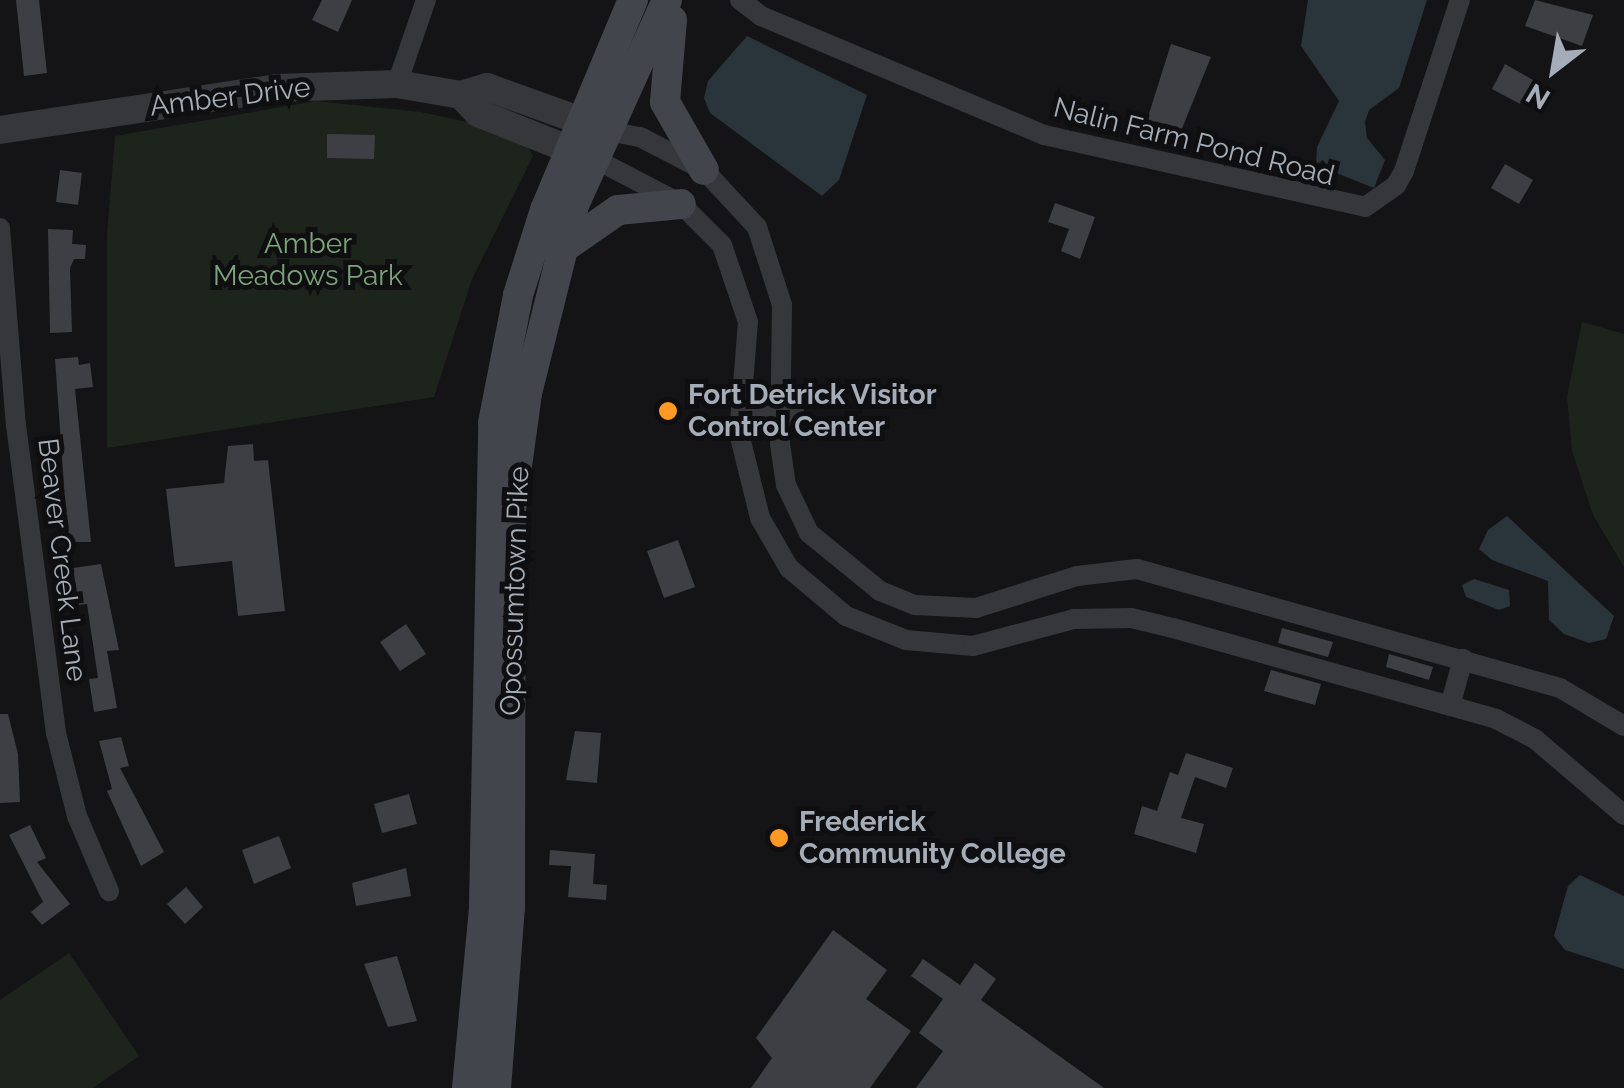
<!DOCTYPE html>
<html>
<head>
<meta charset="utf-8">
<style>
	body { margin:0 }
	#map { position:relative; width:1624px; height:1088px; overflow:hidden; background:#141416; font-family:Raleway,sans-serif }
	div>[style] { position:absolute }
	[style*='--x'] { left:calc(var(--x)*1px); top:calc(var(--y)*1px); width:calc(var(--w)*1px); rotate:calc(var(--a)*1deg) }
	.green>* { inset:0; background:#1c241c }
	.water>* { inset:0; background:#29353b }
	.building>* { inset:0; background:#3e3f44 }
	.minor>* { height:20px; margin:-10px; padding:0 10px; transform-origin:10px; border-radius:10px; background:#35373b }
	.tertiary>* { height:28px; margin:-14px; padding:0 14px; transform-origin:14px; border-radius:14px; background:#35373b }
	.secondary>* { height:30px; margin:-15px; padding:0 15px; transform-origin:15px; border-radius:15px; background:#42464c }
	.dots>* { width:28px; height:28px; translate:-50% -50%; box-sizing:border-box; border:5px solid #0f0f11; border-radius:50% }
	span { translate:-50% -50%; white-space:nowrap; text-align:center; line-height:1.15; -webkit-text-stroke:10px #0f0f11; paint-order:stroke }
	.street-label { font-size:28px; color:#a4adb8 }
	.park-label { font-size:28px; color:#7ca47a }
	.poi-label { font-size:28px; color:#a4adb8; font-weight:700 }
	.left { translate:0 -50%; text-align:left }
	.north { position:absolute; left:1504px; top:20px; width:100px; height:100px; -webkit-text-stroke:8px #0f0f11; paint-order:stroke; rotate:211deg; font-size:28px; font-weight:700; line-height:40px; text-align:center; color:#a4adb8 }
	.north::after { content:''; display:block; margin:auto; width:35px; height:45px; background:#a4adb8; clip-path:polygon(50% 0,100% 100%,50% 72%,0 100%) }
</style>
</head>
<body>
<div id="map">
	<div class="green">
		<i style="clip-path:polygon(316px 101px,421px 112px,521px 134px,533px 156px,472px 279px,434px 397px,107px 448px,107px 235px,115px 136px)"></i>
		<i style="clip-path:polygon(1582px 322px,1624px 334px,1624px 567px,1593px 515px,1572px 451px,1567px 397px)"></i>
		<i style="clip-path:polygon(69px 953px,139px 1056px,93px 1088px,0 1088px,0 1000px)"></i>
	</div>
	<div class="water">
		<i style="clip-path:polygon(1308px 0,1427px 0,1399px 88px,1369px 110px,1365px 122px,1367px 138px,1385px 160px,1374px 188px,1331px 171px,1323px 160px,1316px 165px,1317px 147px,1339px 101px,1301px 46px)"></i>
		<i style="clip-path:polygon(747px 36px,867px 95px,839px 180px,822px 196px,710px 113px,704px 98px,708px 81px)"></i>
		<i style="clip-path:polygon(1507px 516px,1614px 616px,1606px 639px,1589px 643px,1564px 634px,1549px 620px,1548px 581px,1492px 560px,1479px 549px,1488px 530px)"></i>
		<i style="clip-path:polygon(1474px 579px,1509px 590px,1510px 606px,1499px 610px,1466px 597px,1462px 585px)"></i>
		<i style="clip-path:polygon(1580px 875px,1624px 896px,1624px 969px,1565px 950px,1554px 936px,1568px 886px)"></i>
	</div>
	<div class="building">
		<i style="clip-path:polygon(16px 0,39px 0,47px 73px,24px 76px)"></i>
		<i style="clip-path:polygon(322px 0,352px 0,338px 32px,312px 20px)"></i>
		<i style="clip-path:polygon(1535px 0,1593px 15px,1582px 46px,1525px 26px)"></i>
		<i style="clip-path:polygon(1171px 44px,1211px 57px,1181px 131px,1147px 120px)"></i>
		<i style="clip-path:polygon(1505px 64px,1533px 80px,1520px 104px,1492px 89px)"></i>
		<i style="clip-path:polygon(327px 134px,375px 135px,374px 159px,327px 158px)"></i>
		<i style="clip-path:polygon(1505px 164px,1533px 180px,1519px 204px,1491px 188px)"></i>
		<i style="clip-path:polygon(60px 170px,82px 173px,78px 205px,56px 202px)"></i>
		<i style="clip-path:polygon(1055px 203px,1095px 217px,1080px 259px,1061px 251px,1069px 229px,1048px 222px)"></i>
		<i style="clip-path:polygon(48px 229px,73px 230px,72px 244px,86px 245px,85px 259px,74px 259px,70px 268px,72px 332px,50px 333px)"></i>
		<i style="clip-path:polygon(78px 357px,79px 365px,90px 363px,93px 387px,75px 389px,91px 542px,68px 542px,55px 359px)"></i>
		<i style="clip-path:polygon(253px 444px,254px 461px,268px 460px,285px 611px,238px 616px,232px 561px,175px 567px,166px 489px,224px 483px,228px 446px)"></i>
		<i style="clip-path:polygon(678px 540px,695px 587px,664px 598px,647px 551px)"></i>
		<i style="clip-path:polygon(101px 564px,119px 650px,107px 651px,117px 708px,94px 712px,89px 679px,98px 678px,87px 604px,79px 605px,73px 568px)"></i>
		<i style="clip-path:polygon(406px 624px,426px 654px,400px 671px,380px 642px)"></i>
		<i style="clip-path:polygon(1282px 628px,1333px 642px,1328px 657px,1278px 643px)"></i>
		<i style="clip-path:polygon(1389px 654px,1433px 667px,1429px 680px,1386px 667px)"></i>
		<i style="clip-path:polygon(1271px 670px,1321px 684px,1315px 705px,1264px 691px)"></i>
		<i style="clip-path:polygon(0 714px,8px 714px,18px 754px,20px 802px,0 803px)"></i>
		<i style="clip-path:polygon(575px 731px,601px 733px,597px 783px,566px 780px)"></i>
		<i style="clip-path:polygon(121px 737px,129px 766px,120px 768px,164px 852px,141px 866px,107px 791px,112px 789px,99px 741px)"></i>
		<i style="clip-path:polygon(1186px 753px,1233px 768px,1226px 788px,1195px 777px,1181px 818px,1204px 824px,1196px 853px,1134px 834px,1142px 806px,1157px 811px,1170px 772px,1178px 775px)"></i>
		<i style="clip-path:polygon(409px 794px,417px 824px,382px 833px,374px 804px)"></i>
		<i style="clip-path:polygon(30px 825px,46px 858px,37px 862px,70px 904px,42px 925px,31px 912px,43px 902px,9px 835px)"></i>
		<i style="clip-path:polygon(279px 836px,291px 868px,254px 884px,242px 850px)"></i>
		<i style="clip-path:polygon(550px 850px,595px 854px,593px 884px,607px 885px,606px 900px,568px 897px,571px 866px,549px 865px)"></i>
		<i style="clip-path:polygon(406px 868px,411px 896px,356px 906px,352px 883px)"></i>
		<i style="clip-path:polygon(186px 887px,203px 907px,185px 924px,167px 904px)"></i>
		<i style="clip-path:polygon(833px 930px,887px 970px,866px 999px,911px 1031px,870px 1088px,751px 1088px,772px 1058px,756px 1038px)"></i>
		<i style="clip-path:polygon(397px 956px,417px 1021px,388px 1027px,364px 964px)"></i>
		<i style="clip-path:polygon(923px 959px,960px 985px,975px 963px,996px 979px,981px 1000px,1104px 1088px,916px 1088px,943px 1051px,919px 1033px,943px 999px,911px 976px)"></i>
	</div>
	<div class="minor">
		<i style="--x:740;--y:0;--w:26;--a:37"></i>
		<i style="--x:761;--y:16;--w:307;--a:22.8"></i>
		<i style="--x:1044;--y:135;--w:329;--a:12.6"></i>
		<i style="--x:1365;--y:207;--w:38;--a:-35"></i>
		<i style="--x:1396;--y:185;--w:16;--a:-60"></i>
		<i style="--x:1404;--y:171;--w:180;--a:-71.9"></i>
		<i style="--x:397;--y:84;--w:89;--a:-71"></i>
		<i style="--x:608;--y:131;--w:33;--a:11"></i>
		<i style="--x:640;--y:137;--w:72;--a:27.3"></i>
		<i style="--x:704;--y:170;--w:78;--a:47.1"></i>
		<i style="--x:757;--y:227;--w:82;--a:72.2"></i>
		<i style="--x:782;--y:305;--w:139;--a:90.8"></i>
		<i style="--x:780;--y:444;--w:41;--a:81.7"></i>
		<i style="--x:786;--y:485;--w:53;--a:64.4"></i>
		<i style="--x:809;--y:533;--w:92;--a:39.2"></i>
		<i style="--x:880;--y:591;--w:38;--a:22"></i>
		<i style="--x:915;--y:605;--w:61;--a:2.8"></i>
		<i style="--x:976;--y:608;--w:106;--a:-17.6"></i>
		<i style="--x:1077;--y:576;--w:60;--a:-6.7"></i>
		<i style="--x:1137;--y:569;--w:439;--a:15.7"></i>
		<i style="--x:1560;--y:688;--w:74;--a:30.7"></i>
		<i style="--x:595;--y:159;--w:97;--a:27.6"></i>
		<i style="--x:681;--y:204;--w:58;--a:45"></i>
		<i style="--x:722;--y:245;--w:81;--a:71.3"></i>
		<i style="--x:748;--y:322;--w:111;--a:94.6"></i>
		<i style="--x:739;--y:433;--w:88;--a:76.1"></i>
		<i style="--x:760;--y:518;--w:58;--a:59.9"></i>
		<i style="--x:789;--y:568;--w:75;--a:40.1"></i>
		<i style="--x:846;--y:616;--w:65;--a:21.8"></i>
		<i style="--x:906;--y:640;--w:67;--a:5.1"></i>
		<i style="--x:973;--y:646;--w:105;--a:-15"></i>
		<i style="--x:1074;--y:619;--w:57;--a:-1"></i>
		<i style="--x:1131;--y:618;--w:43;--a:13.4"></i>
		<i style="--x:1173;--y:628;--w:336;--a:15.7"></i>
		<i style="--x:1496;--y:719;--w:44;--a:27.1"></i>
		<i style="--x:1535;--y:739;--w:117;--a:40.5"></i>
		<i style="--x:0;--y:228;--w:198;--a:85.4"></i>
		<i style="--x:16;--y:425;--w:311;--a:82.6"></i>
		<i style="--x:56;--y:733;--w:86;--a:75.8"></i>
		<i style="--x:77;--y:816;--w:82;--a:66.9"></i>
		<i style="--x:741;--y:412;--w:54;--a:2.1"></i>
		<i style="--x:1450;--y:706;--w:49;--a:-74.5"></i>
	</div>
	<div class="tertiary">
		<i style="--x:461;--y:95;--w:25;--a:47"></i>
		<i style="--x:478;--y:113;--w:118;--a:21.8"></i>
		<i style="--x:0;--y:130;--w:280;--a:-8.6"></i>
		<i style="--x:277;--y:88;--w:120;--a:-1.9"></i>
		<i style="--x:397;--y:84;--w:65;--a:9.8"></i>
		<i style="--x:461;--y:95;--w:27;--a:-17"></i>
		<i style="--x:487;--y:87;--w:121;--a:19.8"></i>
	</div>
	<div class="secondary">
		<i style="--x:672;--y:20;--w:82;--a:94.9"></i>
		<i style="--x:665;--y:102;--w:78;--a:60.2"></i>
		<i style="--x:559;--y:251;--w:72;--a:-34.8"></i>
		<i style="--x:618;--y:210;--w:63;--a:-5.4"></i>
		<i style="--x:467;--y:1088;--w:182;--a:-84.6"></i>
		<i style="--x:484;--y:907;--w:484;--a:-88.9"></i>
		<i style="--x:493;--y:423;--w:130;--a:-78.9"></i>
		<i style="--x:518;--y:295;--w:89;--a:-72.4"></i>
		<i style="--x:545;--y:210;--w:228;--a:-67.3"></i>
		<i style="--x:496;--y:1088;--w:181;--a:-85.6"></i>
		<i style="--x:510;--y:908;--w:398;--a:-89.9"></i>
		<i style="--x:511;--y:510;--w:118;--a:-82.2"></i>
		<i style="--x:527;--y:393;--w:194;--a:-76"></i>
		<i style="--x:574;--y:205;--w:225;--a:-65.6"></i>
	</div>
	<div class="dots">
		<i style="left:668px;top:411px;background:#ff9923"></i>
		<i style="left:779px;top:838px;background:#ff9923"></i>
	</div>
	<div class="street-label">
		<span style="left:230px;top:97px;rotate:-7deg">Amber Drive</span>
		<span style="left:1194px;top:142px;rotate:14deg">Nalin Farm Pond Road</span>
		<span style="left:62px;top:560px;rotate:83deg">Beaver Creek Lane</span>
		<span style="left:515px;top:591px;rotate:-88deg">Opossumtown Pike</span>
	</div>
	<div class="park-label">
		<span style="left:308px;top:260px">Amber<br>Meadows Park</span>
	</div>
	<div class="poi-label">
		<span class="left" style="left:688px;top:411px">Fort Detrick Visitor<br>Control Center</span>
		<span class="left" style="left:799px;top:838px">Frederick<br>Community College</span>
	</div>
	<div class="north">N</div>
</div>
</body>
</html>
